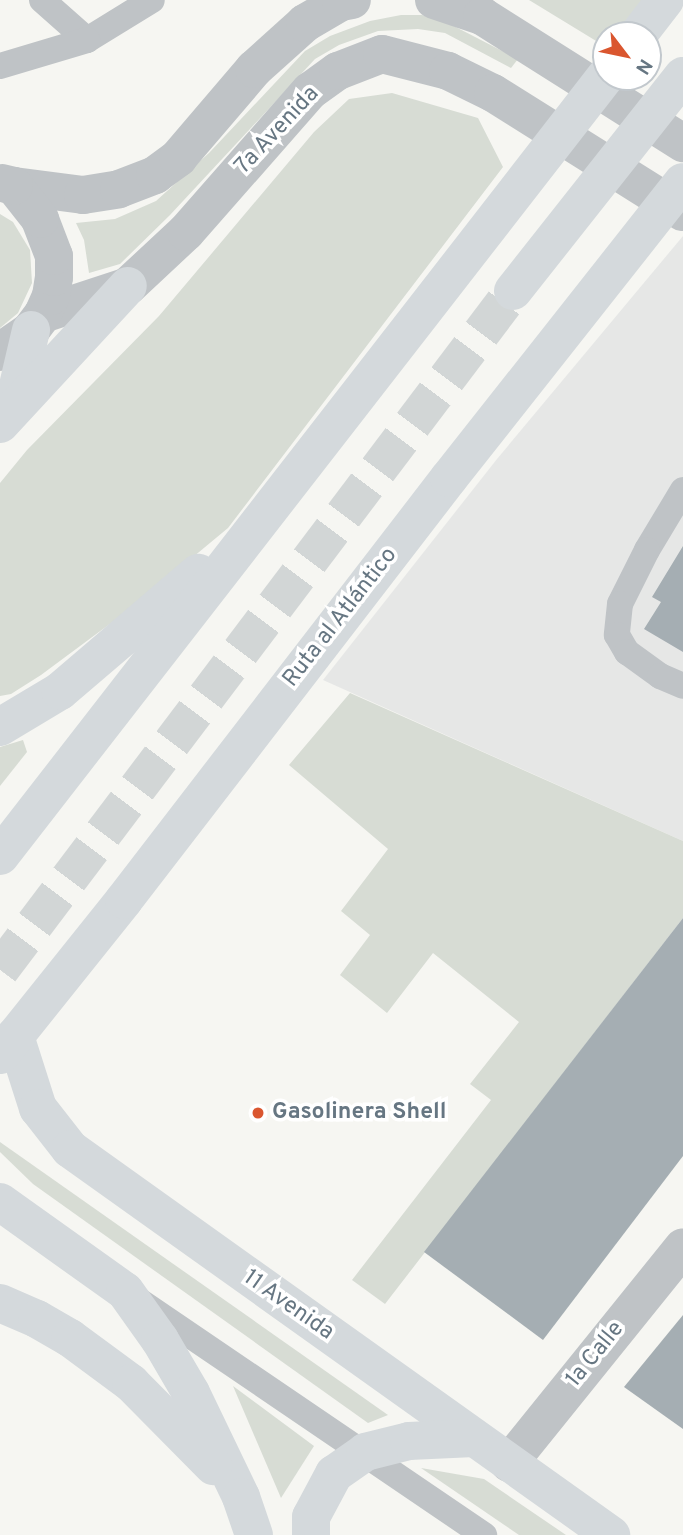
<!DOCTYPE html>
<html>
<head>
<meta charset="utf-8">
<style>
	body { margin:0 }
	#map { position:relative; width:683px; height:1535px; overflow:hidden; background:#f6f6f2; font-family:Overpass,sans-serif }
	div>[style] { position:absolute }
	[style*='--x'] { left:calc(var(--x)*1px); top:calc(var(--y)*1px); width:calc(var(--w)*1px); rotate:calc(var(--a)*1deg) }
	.built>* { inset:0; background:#e6e7e6 }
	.green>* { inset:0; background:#d7dcd4 }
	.building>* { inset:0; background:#a5aeb3 }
	.highway-tunnel>* { height:38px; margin-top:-19px; transform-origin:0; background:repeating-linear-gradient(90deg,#d2d6d6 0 38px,transparent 0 57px) }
	.lane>* { height:26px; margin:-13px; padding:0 13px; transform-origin:13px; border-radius:13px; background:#bfc3c6 }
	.street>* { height:38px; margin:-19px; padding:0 19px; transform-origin:19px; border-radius:19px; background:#bfc3c6 }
	.secondary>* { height:38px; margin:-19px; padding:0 19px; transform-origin:19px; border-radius:19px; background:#d4d9dc }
	.highway>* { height:38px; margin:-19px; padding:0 19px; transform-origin:19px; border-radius:19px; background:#d4d9dc }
	.dots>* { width:19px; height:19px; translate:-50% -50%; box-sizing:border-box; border:4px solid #fff; border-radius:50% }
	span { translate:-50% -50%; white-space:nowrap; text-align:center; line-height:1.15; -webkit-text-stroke:7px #fff; paint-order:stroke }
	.street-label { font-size:23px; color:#667682 }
	.poi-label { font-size:23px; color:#667682; font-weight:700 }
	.left { translate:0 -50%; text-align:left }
	.north { position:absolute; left:592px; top:21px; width:70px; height:70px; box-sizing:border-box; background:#fff; border:2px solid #c2c8cd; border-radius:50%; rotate:122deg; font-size:19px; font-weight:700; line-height:28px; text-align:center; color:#667682 }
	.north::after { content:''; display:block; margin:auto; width:24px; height:32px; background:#da562f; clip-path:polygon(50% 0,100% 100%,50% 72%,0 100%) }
</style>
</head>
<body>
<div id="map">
	<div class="built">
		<i style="clip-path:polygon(683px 236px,683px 841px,323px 680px,497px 459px)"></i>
	</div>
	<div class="green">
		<i style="clip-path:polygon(529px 0,648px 0,619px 35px,606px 35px,606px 47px)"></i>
		<i style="clip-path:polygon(401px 15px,422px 15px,446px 22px,518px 59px,511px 68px,445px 33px,418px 29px,378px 31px,339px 45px,315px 59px,170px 215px,120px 264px,89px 273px,84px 240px,76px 223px,115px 219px,156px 201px,209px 153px,305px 51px,330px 36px,370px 21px)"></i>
		<i style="clip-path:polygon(392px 93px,478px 118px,503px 167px,228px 528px,134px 606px,41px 675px,11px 694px,0 696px,0 483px,27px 450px,159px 316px,314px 132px,349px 99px)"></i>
		<i style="clip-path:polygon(0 214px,13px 222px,30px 250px,32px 283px,18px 313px,0 328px)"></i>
		<i style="clip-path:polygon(350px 693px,683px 841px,683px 918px,385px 1304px,352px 1280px,491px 1100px,470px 1084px,519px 1022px,433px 953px,387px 1013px,340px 975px,370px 935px,341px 911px,388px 849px,289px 765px)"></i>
		<i style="clip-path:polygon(23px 740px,27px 752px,0 786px,0 747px)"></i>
		<i style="clip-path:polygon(0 1142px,388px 1415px,368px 1423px,33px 1184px,0 1152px)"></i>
		<i style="clip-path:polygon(233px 1386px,314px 1446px,281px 1498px)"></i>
		<i style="clip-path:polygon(421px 1468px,484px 1479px,566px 1535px,519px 1535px)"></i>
	</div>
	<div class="building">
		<i style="clip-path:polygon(683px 546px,683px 652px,644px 629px,661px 602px,652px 597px)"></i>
		<i style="clip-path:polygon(683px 918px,683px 1156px,543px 1340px,424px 1252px)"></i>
		<i style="clip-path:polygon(683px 1315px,683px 1429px,624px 1387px)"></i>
	</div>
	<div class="highway-tunnel">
		<i style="--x:0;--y:970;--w:851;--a:-52.93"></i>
	</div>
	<div class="lane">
		<i style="--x:42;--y:0;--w:60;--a:41.6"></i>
		<i style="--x:87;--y:40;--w:76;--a:-31.6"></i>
		<i style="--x:0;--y:66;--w:91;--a:-16.6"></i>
		<i style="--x:683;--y:490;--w:70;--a:121"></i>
		<i style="--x:647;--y:550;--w:60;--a:116.6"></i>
		<i style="--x:620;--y:604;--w:31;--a:96"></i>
		<i style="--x:617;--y:635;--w:20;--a:60"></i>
		<i style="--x:627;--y:652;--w:41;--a:36"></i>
		<i style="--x:660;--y:676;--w:25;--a:23"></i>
		<i style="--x:141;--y:1302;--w:415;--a:34.2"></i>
	</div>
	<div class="street">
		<i style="--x:434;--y:0;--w:51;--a:18.4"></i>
		<i style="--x:482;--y:16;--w:238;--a:32.3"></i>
		<i style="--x:14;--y:186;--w:70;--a:7.4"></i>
		<i style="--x:83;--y:195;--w:36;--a:-9"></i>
		<i style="--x:119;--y:189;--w:39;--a:-21"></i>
		<i style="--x:155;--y:175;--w:29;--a:-36"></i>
		<i style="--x:178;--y:158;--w:117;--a:-49.5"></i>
		<i style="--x:254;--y:69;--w:69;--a:-42"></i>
		<i style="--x:305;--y:23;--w:42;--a:-30.3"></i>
		<i style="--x:341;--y:2;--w:11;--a:-10"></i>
		<i style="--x:43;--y:314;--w:89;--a:-18.2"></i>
		<i style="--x:128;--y:286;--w:79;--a:-43"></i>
		<i style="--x:186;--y:232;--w:188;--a:-48.7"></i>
		<i style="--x:310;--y:91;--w:34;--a:-36"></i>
		<i style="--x:338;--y:71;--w:47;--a:-21.1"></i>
		<i style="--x:382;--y:54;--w:68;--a:14.4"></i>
		<i style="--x:448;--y:71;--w:50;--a:26.1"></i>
		<i style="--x:493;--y:93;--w:224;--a:32.1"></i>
		<i style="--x:0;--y:352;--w:38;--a:-35"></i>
		<i style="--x:31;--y:330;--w:20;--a:-53"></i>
		<i style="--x:43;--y:314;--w:20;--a:-66"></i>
		<i style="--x:51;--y:296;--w:19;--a:-81"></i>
		<i style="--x:54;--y:277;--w:21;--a:-90"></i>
		<i style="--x:54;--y:256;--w:40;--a:-111"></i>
		<i style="--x:40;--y:219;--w:42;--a:-128.2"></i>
		<i style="--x:14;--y:186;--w:12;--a:-166"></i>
		<i style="--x:509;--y:1463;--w:277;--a:-51.1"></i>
	</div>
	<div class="secondary">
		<i style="--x:15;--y:1036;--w:76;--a:72.3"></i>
		<i style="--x:38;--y:1108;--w:52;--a:52"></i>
		<i style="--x:70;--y:1149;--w:665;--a:35.51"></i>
		<i style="--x:0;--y:1055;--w:198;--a:-51.3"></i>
		<i style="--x:124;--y:900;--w:533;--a:-52.4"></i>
		<i style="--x:449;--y:478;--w:377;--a:-51.7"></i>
		<i style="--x:0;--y:1202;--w:153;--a:35.5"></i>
		<i style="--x:125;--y:1291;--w:60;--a:54.5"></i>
		<i style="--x:160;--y:1340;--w:61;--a:59.7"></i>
		<i style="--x:191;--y:1393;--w:115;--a:64.3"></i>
		<i style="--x:241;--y:1497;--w:40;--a:71.1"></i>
		<i style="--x:0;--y:1303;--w:40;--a:23.4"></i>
		<i style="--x:37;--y:1319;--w:38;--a:30"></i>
		<i style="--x:70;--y:1338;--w:76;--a:36.4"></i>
		<i style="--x:131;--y:1383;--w:117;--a:45.3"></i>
		<i style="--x:311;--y:1535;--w:18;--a:-90"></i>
		<i style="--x:311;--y:1517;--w:49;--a:-61.9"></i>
		<i style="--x:334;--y:1474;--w:38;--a:-35"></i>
		<i style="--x:365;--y:1452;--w:45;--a:-14"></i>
		<i style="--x:409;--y:1441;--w:65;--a:-2.6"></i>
	</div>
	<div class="highway">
		<i style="--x:638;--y:35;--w:44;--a:-52.4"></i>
		<i style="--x:513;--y:291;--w:274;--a:-51.7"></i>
		<i style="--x:13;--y:407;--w:79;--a:-76.8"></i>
		<i style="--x:0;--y:424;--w:188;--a:-47.2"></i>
		<i style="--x:0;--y:727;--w:70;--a:-31"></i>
		<i style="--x:60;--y:691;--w:182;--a:-40.5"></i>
		<i style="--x:0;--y:856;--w:988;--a:-52.16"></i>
	</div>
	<div class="dots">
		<i style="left:258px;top:1113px;background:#da562f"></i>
	</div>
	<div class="street-label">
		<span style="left:278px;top:131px;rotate:-47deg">7a Avenida</span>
		<span style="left:341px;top:618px;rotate:-52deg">Ruta al Atlántico</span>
		<span style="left:288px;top:1306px;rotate:35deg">11 Avenida</span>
		<span style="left:596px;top:1355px;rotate:-51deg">1a Calle</span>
	</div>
	<div class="poi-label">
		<span class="left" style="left:272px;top:1113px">Gasolinera Shell</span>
	</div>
	<div class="north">N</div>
</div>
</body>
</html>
